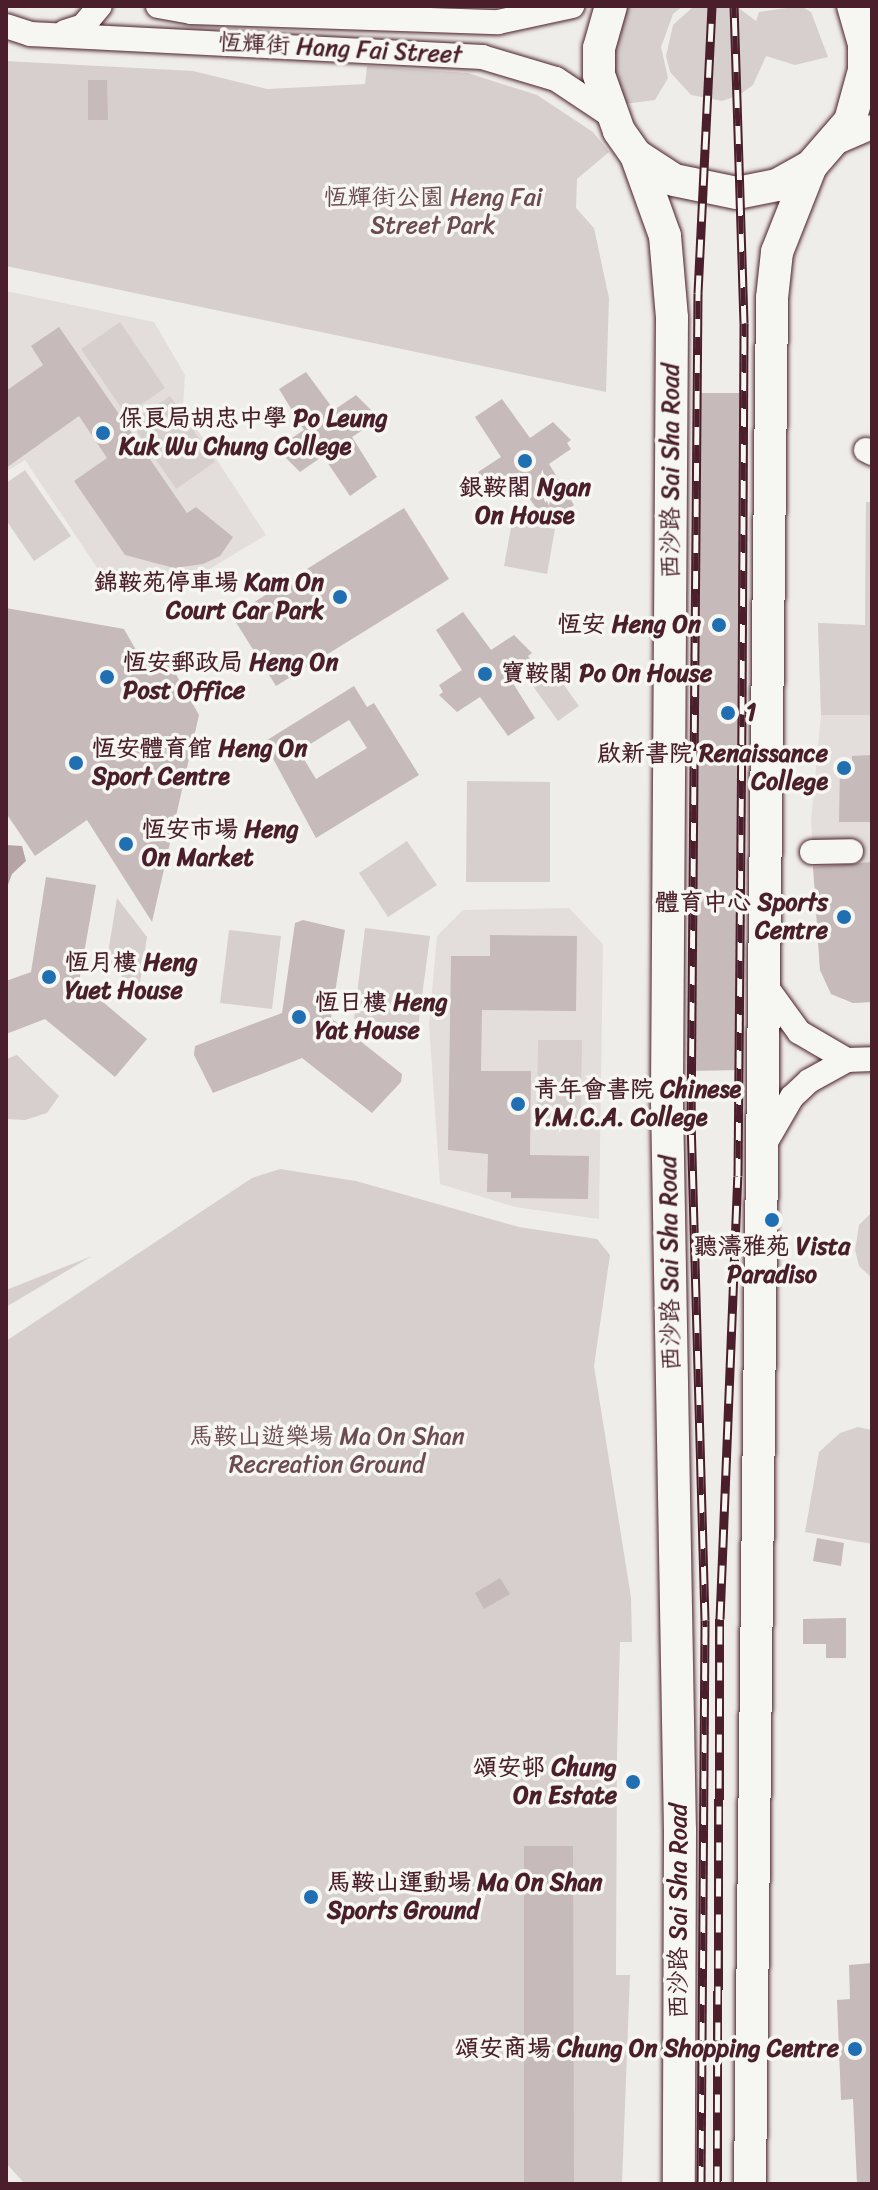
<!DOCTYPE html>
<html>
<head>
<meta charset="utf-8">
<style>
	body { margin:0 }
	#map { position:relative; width:878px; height:2190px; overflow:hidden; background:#efedea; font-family:Sriracha,"LXGW WenKai TC",sans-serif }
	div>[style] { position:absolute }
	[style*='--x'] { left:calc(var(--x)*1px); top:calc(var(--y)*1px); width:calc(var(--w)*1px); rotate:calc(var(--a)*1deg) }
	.built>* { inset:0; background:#e3dedc }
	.green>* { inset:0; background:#d7cfce }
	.water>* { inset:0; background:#b4a4a5 }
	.building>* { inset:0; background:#c6babb }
	.roads { filter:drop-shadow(0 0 2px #4a1f2b) drop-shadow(0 0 2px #4a1f2b) }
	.minor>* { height:24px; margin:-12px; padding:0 12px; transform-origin:12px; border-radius:12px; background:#f6f6f2 }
	.major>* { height:32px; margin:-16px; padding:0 16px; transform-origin:16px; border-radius:16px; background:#f6f6f2 }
	.rail>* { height:9px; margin-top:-4.5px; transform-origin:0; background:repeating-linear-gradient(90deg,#f6f6f2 0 18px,#4a1f2b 0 36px); box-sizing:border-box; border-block:2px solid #4a1f2b }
	.dots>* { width:22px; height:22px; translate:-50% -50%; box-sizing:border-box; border:4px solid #f6f6f2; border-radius:50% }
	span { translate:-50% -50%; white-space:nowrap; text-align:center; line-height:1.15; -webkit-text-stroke:7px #f6f6f2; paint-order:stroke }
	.street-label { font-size:24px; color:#4a1f2b }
	.park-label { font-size:24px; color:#6d4b54 }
	.poi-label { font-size:24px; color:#4a1f2b; font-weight:700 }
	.left { translate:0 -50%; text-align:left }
	.right { translate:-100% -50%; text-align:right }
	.frame { position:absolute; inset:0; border:8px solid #4a1f2b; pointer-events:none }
</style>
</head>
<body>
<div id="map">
	<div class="built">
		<i style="clip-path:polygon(6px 291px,154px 322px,185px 375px,183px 408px,266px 535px,174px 590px,102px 575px,25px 460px,6px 472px)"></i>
		<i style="clip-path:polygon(866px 502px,872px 502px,872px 1002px,853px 1003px,831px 994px,820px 970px,811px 820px,821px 715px,818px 623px,865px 625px)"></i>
		<i style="clip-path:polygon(569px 908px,603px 944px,599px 1219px,515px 1207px,440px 1184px,429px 1024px,437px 936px,463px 910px)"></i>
	</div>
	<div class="green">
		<i style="clip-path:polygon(622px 6px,683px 6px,673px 14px,661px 47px,668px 78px,655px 100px,624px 104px,613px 87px,612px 46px)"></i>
		<i style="clip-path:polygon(694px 6px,736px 6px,756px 21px,759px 12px,801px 6px,811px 12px,828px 57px,795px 65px,766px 56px,753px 85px,739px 95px,722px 101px,691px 95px,670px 72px,666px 56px,673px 25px)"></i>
		<i style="clip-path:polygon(6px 61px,193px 71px,267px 89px,365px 84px,367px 66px,468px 73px,537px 95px,593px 132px,609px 152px,577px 179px,576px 208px,594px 228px,609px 298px,606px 392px,6px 266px)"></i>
		<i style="clip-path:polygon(120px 322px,165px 388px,126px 415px,81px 349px)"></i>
		<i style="clip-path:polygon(170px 396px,215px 462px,176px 489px,131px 423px)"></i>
		<i style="clip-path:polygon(25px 470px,71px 536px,34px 561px,6px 520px,6px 483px)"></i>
		<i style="clip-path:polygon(866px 502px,872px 502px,872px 715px,821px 715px,818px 623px,865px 625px)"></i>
		<i style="clip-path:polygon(512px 522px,555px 529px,547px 574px,504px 566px)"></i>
		<i style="clip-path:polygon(551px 667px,579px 706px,558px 721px,530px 682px)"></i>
		<i style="clip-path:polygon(467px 781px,550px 782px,550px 882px,466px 882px)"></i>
		<i style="clip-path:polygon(407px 841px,437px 885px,388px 917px,359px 873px)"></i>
		<i style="clip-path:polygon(117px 898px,147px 937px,138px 996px,107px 959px)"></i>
		<i style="clip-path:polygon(365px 928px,430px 936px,418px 1027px,354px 1019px)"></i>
		<i style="clip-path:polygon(229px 930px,281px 936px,272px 1009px,220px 1003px)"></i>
		<i style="clip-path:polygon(538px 1040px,582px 1040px,581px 1122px,537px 1122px)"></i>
		<i style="clip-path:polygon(17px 1055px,59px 1096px,47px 1113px,25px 1120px,6px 1119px,6px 1059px)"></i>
		<i style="clip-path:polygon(280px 1169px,356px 1181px,519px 1227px,597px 1239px,610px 1255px,594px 1366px,631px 1597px,632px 1642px,620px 1642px,617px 1756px,616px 1975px,630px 1975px,622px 2184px,25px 2184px,6px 2163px,6px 1341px,252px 1178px)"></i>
		<i style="clip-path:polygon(872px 1212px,872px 1278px,859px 1266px,855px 1250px,859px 1225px)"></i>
		<i style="clip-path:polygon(92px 1256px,6px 1307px,6px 1290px)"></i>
		<i style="clip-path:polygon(858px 1427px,872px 1430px,872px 1544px,805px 1532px,819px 1452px,840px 1433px)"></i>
	</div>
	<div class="water">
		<i style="clip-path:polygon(6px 845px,22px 846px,26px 861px,12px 874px,6px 890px)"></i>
	</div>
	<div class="building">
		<i style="clip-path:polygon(88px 80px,107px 80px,108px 120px,88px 120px)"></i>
		<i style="clip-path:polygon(59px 327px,187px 513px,196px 507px,233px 537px,220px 556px,203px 564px,174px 568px,125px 555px,74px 481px,107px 458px,79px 416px,6px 468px,6px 391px,43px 365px,31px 346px)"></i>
		<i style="clip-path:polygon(306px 372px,334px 410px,356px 395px,374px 413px,370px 416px,375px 422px,352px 437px,377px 477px,350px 496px,323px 456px,300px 472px,282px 454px,286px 451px,281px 445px,304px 430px,279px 389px)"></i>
		<i style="clip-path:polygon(693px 393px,748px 393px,743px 1070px,688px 1071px)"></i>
		<i style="clip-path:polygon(502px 399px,530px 438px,553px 422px,571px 440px,567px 443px,571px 449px,549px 464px,574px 505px,547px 523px,519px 484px,496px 499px,478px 481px,482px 479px,478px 472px,501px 457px,475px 417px)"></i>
		<i style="clip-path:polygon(404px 508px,449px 579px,276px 686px,232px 616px)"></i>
		<i style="clip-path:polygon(6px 608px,124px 629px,140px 657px,169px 662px,199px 715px,152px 922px,87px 820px,35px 856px,6px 813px)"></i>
		<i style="clip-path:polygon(463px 612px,491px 650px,514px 635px,532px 653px,528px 656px,532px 662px,509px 677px,535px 718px,508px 736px,480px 697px,457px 712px,439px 695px,443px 692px,439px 685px,462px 670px,436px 630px)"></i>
		<i style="clip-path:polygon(evenodd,354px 686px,367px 707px,374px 703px,419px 775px,316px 838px,264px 742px,354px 686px,349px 720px,367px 748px,316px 779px,299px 751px,349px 720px)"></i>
		<i style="clip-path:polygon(872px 755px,872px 822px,839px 822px,840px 766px,852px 762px,852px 756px)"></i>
		<i style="clip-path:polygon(872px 862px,872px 1002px,853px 1003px,831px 994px,820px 970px,813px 867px)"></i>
		<i style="clip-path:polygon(46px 877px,96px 885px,79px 982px,147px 1039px,115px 1077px,45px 1019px,6px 1034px,6px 981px,31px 972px)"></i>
		<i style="clip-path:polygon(303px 920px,345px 930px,331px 1018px,402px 1074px,401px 1082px,372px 1113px,302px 1058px,213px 1093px,194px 1055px,195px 1046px,282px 1013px,295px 923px)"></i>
		<i style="clip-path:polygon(490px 935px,577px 936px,576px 1011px,482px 1010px,481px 1071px,531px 1071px,530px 1155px,589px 1156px,588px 1199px,511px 1198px,511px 1192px,487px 1192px,488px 1154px,448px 1150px,451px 956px,490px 956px)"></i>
		<i style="clip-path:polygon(817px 1538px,844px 1543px,841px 1566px,813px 1561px)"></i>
		<i style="clip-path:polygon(500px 1578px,510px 1594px,484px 1609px,475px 1593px)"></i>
		<i style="clip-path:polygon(846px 1618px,846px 1658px,826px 1658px,826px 1644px,803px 1644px,803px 1619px)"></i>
		<i style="clip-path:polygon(524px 1846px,573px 1846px,574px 2184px,524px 2184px)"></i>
		<i style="clip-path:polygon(872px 1963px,872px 2184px,857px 2184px,853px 2099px,841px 2100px,837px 2000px,850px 1999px,849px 1965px)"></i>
	</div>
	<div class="roads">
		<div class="minor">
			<i style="--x:158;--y:6;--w:34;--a:10"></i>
			<i style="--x:191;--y:12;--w:307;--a:1.9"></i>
			<i style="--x:498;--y:22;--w:76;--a:-12.2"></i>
			<i style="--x:6;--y:26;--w:25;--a:18"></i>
			<i style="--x:30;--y:34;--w:453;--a:2.9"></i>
			<i style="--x:482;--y:57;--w:77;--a:16.6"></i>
			<i style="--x:556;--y:79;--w:65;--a:33.7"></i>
			<i style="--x:65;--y:32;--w:19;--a:-18"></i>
			<i style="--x:83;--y:26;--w:26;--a:-50"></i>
			<i style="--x:835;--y:143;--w:40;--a:-23.4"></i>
			<i style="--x:866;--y:450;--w:7;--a:27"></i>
			<i style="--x:812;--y:852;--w:39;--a:-1"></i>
			<i style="--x:765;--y:985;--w:58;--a:54.1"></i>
			<i style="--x:799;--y:1032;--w:56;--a:30.3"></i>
			<i style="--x:763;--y:1147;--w:58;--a:-59.9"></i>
			<i style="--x:792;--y:1097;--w:23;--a:-43"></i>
			<i style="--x:809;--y:1081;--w:43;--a:-28.9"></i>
			<i style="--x:847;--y:1060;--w:25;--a:-2"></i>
		</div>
		<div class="major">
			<i style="--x:611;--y:6;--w:44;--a:105.9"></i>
			<i style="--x:599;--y:48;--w:27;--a:90"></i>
			<i style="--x:599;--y:75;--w:59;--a:70.3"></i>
			<i style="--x:619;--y:131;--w:29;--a:55"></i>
			<i style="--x:636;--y:155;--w:45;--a:33.3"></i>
			<i style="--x:674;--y:180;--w:64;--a:11.7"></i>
			<i style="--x:737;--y:193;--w:41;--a:-11.3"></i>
			<i style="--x:777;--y:185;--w:39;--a:-29"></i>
			<i style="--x:811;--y:166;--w:60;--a:-49.1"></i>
			<i style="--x:850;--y:121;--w:53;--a:-74.6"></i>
			<i style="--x:864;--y:70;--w:26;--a:-90"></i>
			<i style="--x:864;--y:44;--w:40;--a:-106"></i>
			<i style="--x:636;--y:155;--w:86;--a:70.3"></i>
			<i style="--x:665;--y:236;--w:82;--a:85.1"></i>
			<i style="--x:672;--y:318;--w:784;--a:90.37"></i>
			<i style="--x:667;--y:1102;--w:728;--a:88.98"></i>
			<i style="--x:680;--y:1830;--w:354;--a:90.2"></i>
			<i style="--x:750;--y:2184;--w:1886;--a:-89.33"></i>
			<i style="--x:772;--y:298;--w:46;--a:-83.8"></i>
			<i style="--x:777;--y:252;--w:92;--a:-68.4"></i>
		</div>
	</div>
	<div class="rail">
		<i style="--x:701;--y:2184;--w:564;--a:-89.59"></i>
		<i style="--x:705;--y:1620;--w:492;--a:-91.6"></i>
		<i style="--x:691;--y:1128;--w:835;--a:-89.52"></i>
		<i style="--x:698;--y:293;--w:287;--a:-87.2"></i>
		<i style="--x:717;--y:2184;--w:565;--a:-89.7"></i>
		<i style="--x:720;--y:1619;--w:443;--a:-87.7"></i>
		<i style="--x:738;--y:1176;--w:462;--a:-89.5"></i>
		<i style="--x:742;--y:714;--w:391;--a:-89.7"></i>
		<i style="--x:744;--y:323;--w:317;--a:-91.8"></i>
	</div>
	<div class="dots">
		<i style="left:103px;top:433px;background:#1f6fb2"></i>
		<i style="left:525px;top:461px;background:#1f6fb2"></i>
		<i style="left:340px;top:597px;background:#1f6fb2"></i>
		<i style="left:719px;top:625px;background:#1f6fb2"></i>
		<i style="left:485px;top:674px;background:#1f6fb2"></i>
		<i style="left:107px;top:677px;background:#1f6fb2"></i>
		<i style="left:728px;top:713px;background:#1f6fb2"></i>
		<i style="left:76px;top:763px;background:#1f6fb2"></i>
		<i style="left:844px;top:768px;background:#1f6fb2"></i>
		<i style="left:126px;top:844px;background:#1f6fb2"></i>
		<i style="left:844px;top:917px;background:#1f6fb2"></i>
		<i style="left:49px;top:977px;background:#1f6fb2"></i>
		<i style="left:299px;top:1017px;background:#1f6fb2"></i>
		<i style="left:518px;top:1104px;background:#1f6fb2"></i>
		<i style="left:772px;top:1220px;background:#1f6fb2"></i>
		<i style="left:633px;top:1782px;background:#1f6fb2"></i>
		<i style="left:311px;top:1897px;background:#1f6fb2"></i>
		<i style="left:855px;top:2049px;background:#1f6fb2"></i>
	</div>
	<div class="street-label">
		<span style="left:340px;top:49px;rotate:3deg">恆輝街 Hang Fai Street</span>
		<span style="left:671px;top:471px;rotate:-90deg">西沙路 Sai Sha Road</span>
		<span style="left:670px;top:1263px;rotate:-91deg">西沙路 Sai Sha Road</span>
		<span style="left:679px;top:1911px;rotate:-90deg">西沙路 Sai Sha Road</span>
	</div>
	<div class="park-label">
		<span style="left:433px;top:212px">恆輝街公園 Heng Fai<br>Street Park</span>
		<span style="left:327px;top:1451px">馬鞍山遊樂場 Ma On Shan<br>Recreation Ground</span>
	</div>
	<div class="poi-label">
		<span class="left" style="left:119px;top:433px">保良局胡忠中學 Po Leung<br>Kuk Wu Chung College</span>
		<span style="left:525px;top:502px">銀鞍閣 Ngan<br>On House</span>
		<span class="right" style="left:324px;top:597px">錦鞍苑停車場 Kam On<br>Court Car Park</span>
		<span class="right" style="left:701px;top:625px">恆安 Heng On</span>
		<span class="left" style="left:123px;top:677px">恆安郵政局 Heng On<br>Post Office</span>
		<span class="left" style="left:501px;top:674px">寶鞍閣 Po On House</span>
		<span class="left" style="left:746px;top:713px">1</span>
		<span class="left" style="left:92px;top:763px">恆安體育館 Heng On<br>Sport Centre</span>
		<span class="right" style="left:828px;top:768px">啟新書院 Renaissance<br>College</span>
		<span class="left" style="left:142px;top:844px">恆安市場 Heng<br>On Market</span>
		<span class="right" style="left:828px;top:917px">體育中心 Sports<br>Centre</span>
		<span class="left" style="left:65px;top:977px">恆月樓 Heng<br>Yuet House</span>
		<span class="left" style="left:315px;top:1017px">恆日樓 Heng<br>Yat House</span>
		<span class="left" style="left:534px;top:1104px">青年會書院 Chinese<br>Y.M.C.A. College</span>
		<span style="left:772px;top:1261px">聽濤雅苑 Vista<br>Paradiso</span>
		<span class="right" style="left:617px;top:1782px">頌安邨 Chung<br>On Estate</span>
		<span class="left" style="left:327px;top:1897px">馬鞍山運動場 Ma On Shan<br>Sports Ground</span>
		<span class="right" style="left:839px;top:2049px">頌安商場 Chung On Shopping Centre</span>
	</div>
	<div class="frame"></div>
</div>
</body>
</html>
